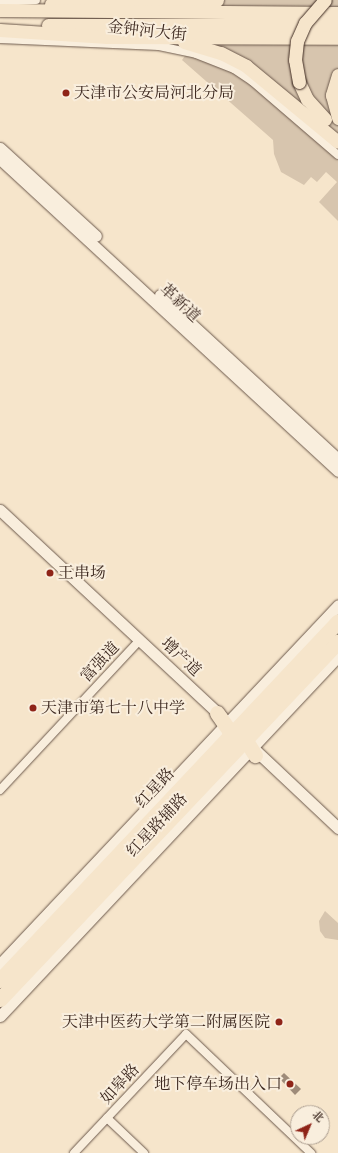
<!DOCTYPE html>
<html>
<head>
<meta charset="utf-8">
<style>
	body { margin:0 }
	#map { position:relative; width:338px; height:1153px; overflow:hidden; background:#f6e5cb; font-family:Alegreya,"Noto Serif SC",serif }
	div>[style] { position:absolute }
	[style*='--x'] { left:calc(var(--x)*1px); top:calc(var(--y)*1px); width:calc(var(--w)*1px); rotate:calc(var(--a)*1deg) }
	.green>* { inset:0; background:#d7c5ae }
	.building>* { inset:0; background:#9e8b79 }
	.roads { filter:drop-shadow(0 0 1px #6c594c) drop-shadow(0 0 1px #6c594c) }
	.street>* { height:8px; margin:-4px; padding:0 4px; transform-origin:4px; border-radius:4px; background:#f9eedd }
	.secondary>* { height:11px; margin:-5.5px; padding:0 5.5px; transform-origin:5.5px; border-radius:5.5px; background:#f9eedd }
	.primary>* { height:13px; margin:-6.5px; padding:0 6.5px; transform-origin:6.5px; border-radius:6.5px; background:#f6e5cb }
	.highway>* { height:15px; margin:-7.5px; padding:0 7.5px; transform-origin:7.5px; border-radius:7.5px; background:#f6e5cb }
	.bridges { filter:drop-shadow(0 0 1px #3e2a21) drop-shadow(0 0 1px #3e2a21) }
	.primary-bridge>* { height:13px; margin:-6.5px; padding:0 6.5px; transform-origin:6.5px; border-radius:6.5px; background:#f6e5cb }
	.dots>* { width:11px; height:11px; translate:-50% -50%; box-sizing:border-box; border:2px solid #f9eedd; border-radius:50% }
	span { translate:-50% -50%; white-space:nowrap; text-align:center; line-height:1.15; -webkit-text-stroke:4px #f9eedd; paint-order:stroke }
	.street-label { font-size:16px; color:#3e2a21 }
	.poi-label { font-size:16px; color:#3e2a21 }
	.left { translate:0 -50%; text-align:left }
	.right { translate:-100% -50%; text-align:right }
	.north { position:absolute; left:290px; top:1105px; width:40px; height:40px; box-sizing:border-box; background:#f9eedd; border:1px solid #aea092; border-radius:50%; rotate:44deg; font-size:11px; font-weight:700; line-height:16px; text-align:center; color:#3e2a21 }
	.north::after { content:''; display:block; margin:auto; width:14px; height:18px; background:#8f2418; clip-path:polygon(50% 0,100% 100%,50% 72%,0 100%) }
</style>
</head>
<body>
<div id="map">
	<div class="green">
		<i style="clip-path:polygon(183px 0,338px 0,338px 221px,319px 202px,337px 182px,326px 172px,317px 182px,311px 177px,304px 185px,281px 172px,274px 154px,273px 140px,182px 60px,196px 41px)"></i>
		<i style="clip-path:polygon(325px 911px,338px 923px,338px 940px,325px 938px,320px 931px,319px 921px)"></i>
	</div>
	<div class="building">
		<i style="clip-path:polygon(284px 1073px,301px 1089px,295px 1095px,279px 1078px)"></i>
	</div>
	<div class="roads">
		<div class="street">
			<i style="--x:0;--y:2;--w:36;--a:-3"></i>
			<i style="--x:0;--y:39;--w:159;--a:2.5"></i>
			<i style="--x:159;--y:46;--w:38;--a:12"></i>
			<i style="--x:196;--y:54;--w:41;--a:21.5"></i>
			<i style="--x:234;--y:69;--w:22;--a:34"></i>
			<i style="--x:252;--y:81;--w:113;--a:40.7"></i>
			<i style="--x:0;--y:790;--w:205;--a:-47"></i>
			<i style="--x:107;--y:1118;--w:51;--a:43.4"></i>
			<i style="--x:74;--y:1153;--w:163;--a:-46.7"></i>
			<i style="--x:186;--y:1034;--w:173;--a:43.6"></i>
		</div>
		<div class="secondary">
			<i style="--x:0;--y:148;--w:130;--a:42.5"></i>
			<i style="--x:0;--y:159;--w:460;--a:42.7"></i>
			<i style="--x:160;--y:295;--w:242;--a:42.7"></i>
			<i style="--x:0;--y:510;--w:304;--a:43"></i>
			<i style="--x:251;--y:746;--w:120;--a:43.3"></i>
			<i style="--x:0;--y:964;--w:493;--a:-46.7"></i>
			<i style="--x:0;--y:1016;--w:494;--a:-46.8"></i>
		</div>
		<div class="primary">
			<i style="--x:51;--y:4;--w:166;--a:-1.4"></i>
			<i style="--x:0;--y:10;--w:338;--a:0.5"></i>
			<i style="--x:48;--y:25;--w:290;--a:0"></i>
			<i style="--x:0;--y:30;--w:107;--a:3.7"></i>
			<i style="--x:107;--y:37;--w:231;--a:0.2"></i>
			<i style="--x:184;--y:42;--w:39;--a:17"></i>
			<i style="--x:221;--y:53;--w:28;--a:27"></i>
			<i style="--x:246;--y:66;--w:119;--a:39.6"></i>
			<i style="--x:338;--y:75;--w:21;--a:107"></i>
			<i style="--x:332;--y:95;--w:24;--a:75"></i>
			<i style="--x:299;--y:82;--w:19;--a:65"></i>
			<i style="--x:307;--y:99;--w:27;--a:48"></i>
		</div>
		<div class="highway">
			<i style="--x:217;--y:713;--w:21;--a:55"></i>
			<i style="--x:229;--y:730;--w:12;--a:76"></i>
			<i style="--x:243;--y:730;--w:9;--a:77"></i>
			<i style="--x:245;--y:739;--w:19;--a:58"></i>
			<i style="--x:0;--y:980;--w:493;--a:-46.7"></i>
			<i style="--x:0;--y:999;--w:492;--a:-46.6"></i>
		</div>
	</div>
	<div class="bridges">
		<div class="primary-bridge">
			<i style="--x:299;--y:82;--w:22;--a:-100"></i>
			<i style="--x:295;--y:60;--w:19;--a:-84"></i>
			<i style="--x:297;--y:41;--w:20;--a:-66"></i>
			<i style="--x:305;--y:23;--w:30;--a:-49"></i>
		</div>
	</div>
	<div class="dots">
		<i style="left:66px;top:93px;background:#8f2418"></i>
		<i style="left:50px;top:573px;background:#8f2418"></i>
		<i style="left:33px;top:708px;background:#8f2418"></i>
		<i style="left:279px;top:1022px;background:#8f2418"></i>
		<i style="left:290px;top:1084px;background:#8f2418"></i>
	</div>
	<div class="street-label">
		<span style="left:147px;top:31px;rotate:6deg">金钟河大街</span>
		<span style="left:180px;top:303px;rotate:43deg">革新道</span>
		<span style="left:181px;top:657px;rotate:43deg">增产道</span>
		<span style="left:100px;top:662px;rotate:-47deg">富强道</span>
		<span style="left:155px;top:788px;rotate:-47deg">红星路</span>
		<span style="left:157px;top:825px;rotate:-47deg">红星路辅路</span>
		<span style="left:120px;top:1084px;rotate:-47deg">如皋路</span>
	</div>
	<div class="poi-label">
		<span class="left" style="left:74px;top:93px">天津市公安局河北分局</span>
		<span class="left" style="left:58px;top:573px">王串场</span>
		<span class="left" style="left:41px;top:708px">天津市第七十八中学</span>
		<span class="right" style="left:270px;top:1022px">天津中医药大学第二附属医院</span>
		<span class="right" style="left:282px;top:1084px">地下停车场出入口</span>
	</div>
	<div class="north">北</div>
</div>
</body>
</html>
